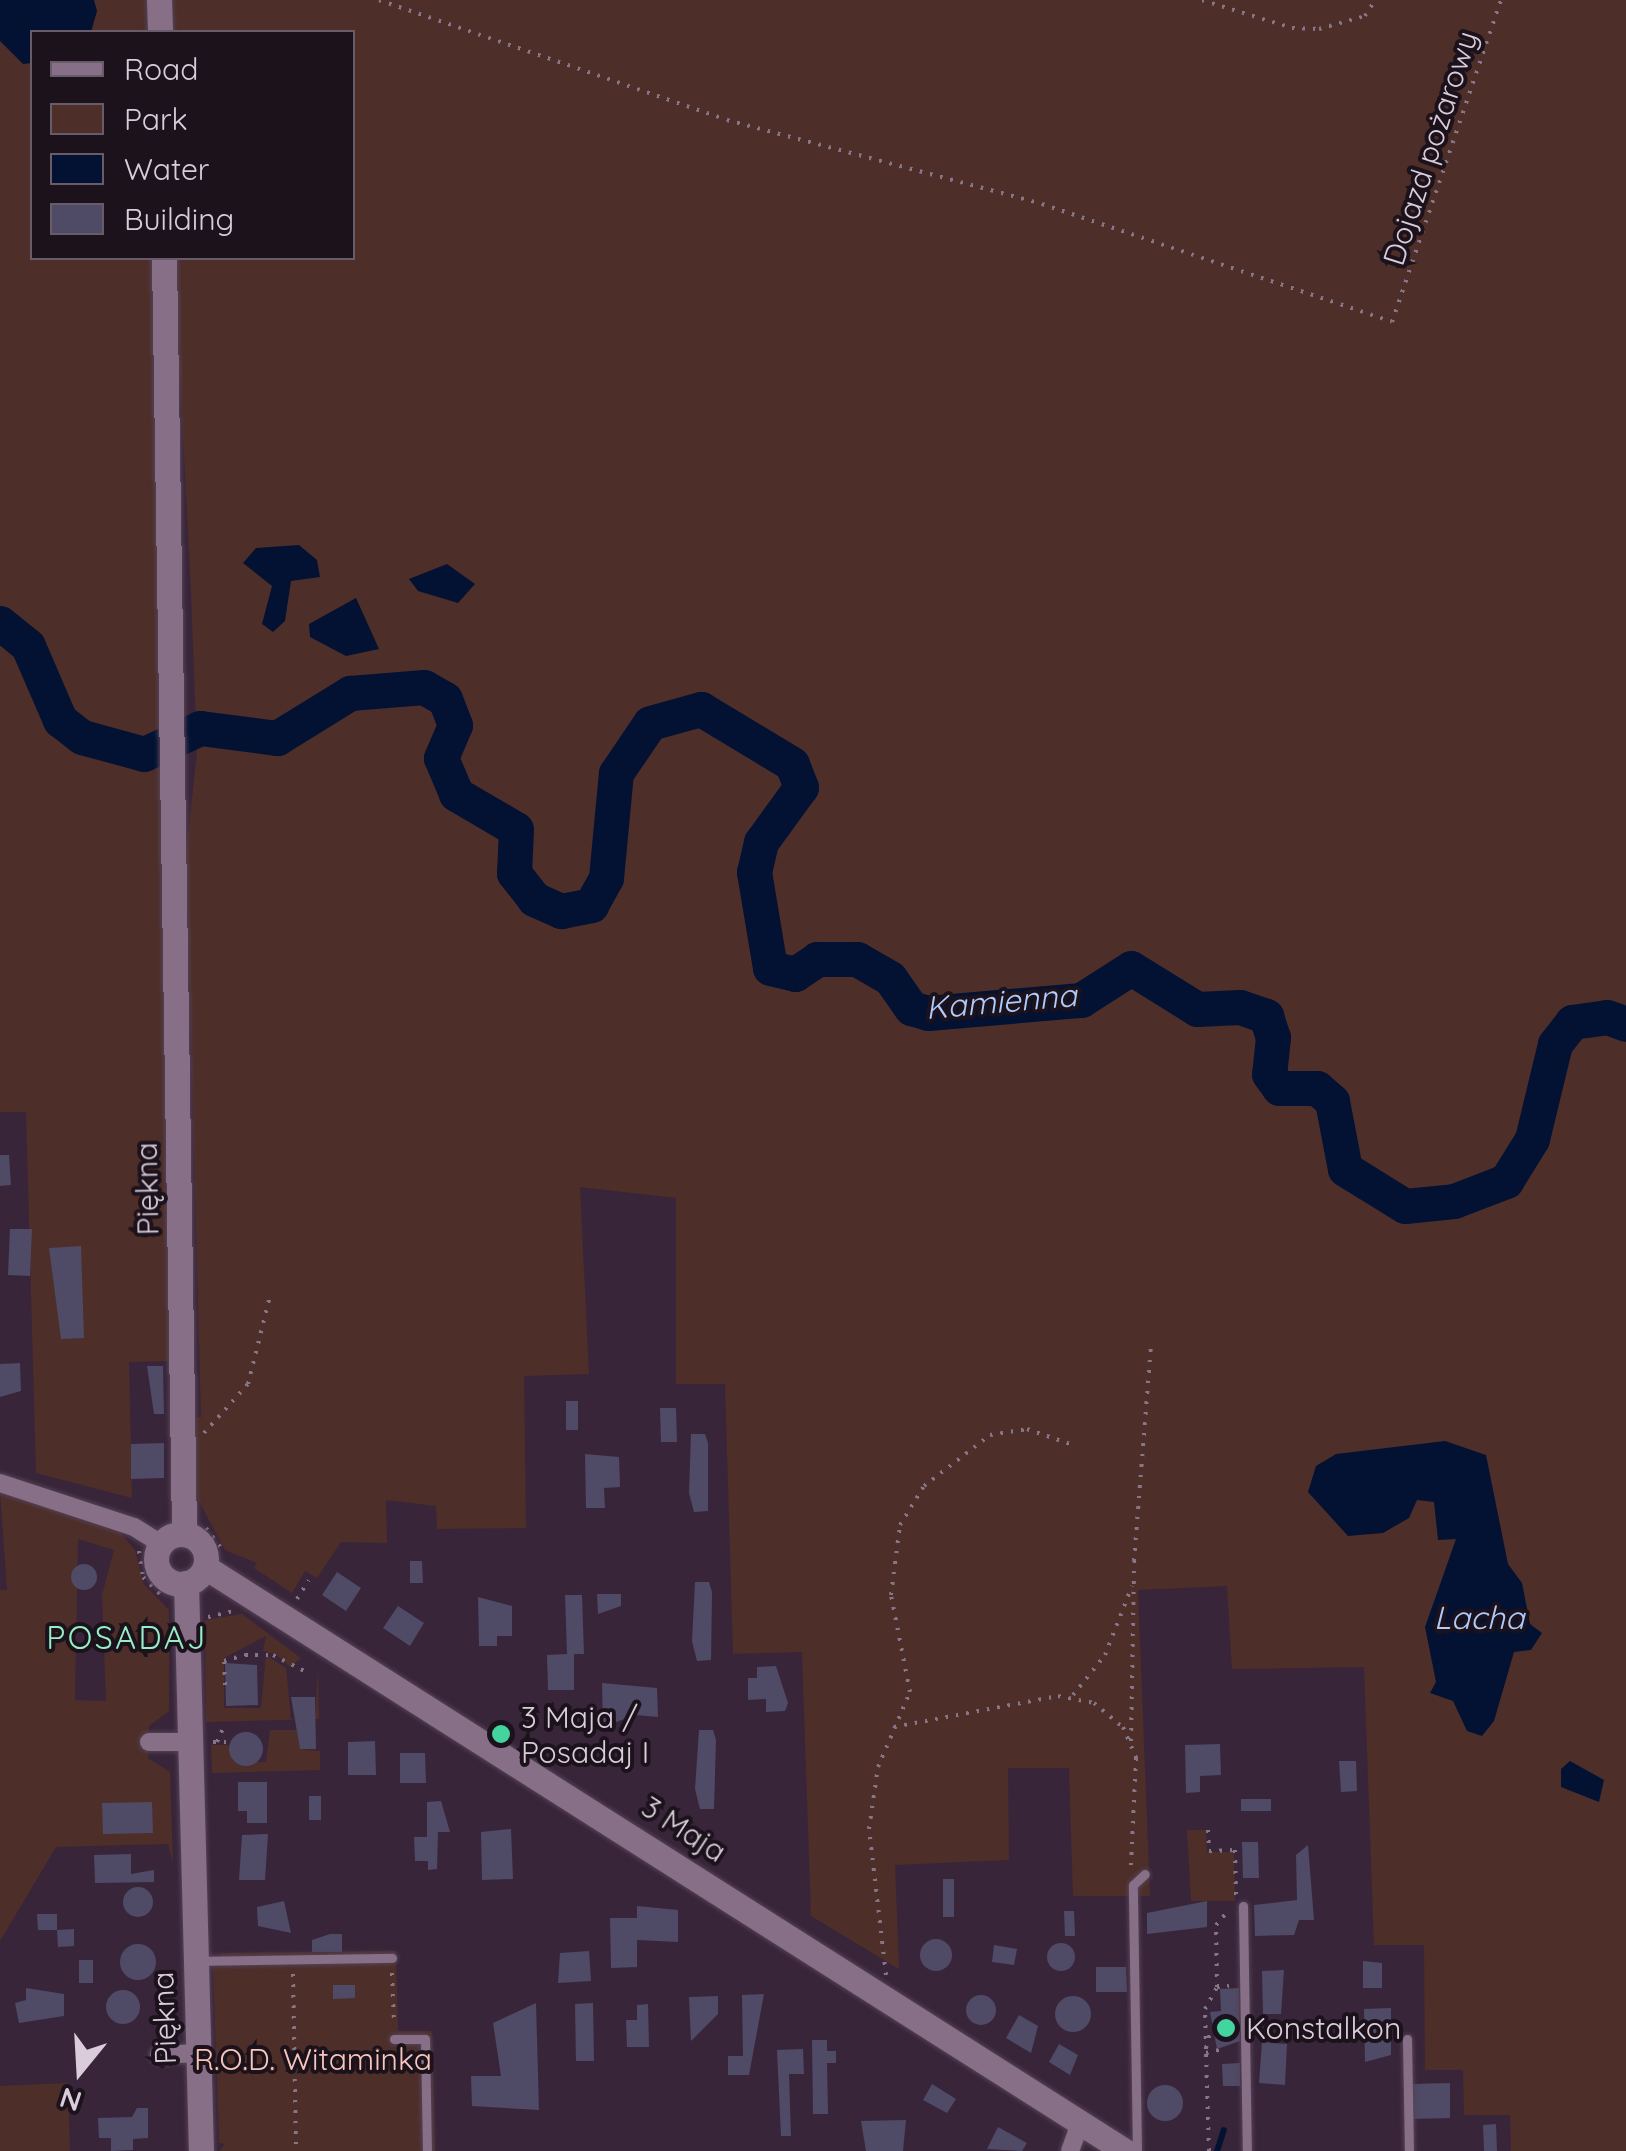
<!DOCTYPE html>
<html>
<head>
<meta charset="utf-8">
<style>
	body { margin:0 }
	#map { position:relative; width:1626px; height:2151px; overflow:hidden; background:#39253a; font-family:Quicksand,sans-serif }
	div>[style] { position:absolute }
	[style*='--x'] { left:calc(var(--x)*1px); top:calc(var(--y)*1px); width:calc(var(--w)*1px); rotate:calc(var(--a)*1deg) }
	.green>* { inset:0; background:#4d2e29 }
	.water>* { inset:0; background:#031233 }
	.stream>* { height:6px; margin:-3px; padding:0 3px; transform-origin:3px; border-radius:3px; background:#031233 }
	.river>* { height:35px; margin:-17.5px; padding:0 17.5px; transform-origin:17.5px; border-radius:17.5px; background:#031233 }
	.building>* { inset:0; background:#4f4a66 }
	.round { border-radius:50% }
	.path>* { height:4px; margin-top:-2px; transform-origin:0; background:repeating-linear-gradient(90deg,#877687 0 2.5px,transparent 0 10.5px) }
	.roads { filter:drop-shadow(0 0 2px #544255) drop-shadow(0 0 2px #544255) }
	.lane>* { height:9px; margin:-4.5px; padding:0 4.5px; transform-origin:4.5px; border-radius:4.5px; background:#876f88 }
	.street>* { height:18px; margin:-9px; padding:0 9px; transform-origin:9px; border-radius:9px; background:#876f88 }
	.secondary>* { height:25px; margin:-12.5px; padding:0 12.5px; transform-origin:12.5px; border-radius:12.5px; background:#876f88 }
	.secondary>.ring { margin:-12.5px; padding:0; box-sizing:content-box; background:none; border:25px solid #876f88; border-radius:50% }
	.dots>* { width:28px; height:28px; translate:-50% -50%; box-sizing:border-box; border:5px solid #1b121b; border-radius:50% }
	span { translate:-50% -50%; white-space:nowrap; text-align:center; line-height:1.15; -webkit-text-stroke:8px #1b121b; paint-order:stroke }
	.street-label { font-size:30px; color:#daccda }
	.poi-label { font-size:30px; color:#daccda }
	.left { translate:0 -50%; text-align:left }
	.park-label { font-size:30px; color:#f7c5bc }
	.water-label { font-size:32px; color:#aecbfe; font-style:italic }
	.neighbourhood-label { font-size:32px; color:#97eec7; letter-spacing:2.5px }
	.legend { position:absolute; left:30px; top:30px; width:325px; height:230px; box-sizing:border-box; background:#1b121b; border:2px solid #675c67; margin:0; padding:12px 18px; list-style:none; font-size:30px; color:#daccda }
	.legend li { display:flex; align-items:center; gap:20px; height:50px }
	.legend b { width:50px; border:2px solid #675c67 }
	.north { position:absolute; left:30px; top:2021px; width:100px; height:100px; -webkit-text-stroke:8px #1b121b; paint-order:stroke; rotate:198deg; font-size:28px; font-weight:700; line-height:40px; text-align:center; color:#daccda }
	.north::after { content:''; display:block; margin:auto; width:35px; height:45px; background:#daccda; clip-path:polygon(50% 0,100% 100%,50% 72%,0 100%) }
</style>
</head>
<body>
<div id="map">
	<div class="green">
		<i style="clip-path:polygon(evenodd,0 0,1626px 0,1626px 2151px,1511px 2151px,1510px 2115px,1464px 2115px,1463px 2070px,1425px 2070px,1424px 1945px,1374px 1945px,1364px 1667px,1232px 1669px,1227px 1586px,1138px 1590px,1150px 1896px,1073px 1896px,1069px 1768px,1008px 1768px,1009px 1860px,895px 1865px,899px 1969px,811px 1916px,802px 1652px,733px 1654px,725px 1384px,676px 1384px,676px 1198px,580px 1187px,589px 1374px,524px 1376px,526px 1528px,437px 1529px,436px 1506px,386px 1500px,387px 1543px,341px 1542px,317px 1578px,305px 1571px,292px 1593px,254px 1568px,257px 1563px,225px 1550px,195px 1494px,194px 1418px,201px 1417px,186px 851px,197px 753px,191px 593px,178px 337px,153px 328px,173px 1361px,129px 1362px,132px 1498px,36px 1473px,26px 1112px,0 1112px,0 0,32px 32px,352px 32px,352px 258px,32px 258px,32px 32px)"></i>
		<i style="clip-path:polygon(evenodd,0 1492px,121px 1533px,135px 1550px,144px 1584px,169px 1610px,169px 1711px,149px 1726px,148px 1758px,170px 1772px,173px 1863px,168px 1844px,56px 1847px,0 1941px,0 1590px,7px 1590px,0 1492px,78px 1539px,114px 1550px,102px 1595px,106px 1701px,75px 1700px,78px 1539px)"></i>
		<i style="clip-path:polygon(242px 1614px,301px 1658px,290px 1667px,277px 1655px,263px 1651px,266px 1636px,224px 1658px,224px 1708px,261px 1708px,266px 1655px,286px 1668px,291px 1719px,315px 1718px,318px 1669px,319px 1719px,206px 1722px,205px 1620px)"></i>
		<i style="clip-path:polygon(270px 1730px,297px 1730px,300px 1749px,320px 1751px,320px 1770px,212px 1773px,211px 1745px,228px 1745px,234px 1762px,266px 1762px)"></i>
		<i style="clip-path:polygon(1187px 1830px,1206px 1830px,1207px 1852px,1234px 1852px,1235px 1901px,1191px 1901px)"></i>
		<i style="clip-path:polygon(396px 1951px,398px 2031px,432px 2031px,435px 2151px,219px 2151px,225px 2144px,219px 2143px,213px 1967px,221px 1967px,221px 1953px)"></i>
		<i style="clip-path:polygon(68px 2083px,70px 2151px,0 2151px,0 2086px)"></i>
	</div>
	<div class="water">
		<i style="clip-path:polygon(0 0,94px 0,97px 11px,91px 32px,32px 32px,32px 63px,23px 64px,0 41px)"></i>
		<i style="clip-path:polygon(299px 545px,317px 560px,320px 577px,291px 581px,285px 621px,273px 632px,262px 624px,272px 586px,243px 563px,256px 548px)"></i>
		<i style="clip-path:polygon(447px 564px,475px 584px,458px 603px,418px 591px,409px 579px)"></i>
		<i style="clip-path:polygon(356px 598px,379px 649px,346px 656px,310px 637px,309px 624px)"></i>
		<i style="clip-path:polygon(1445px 1441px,1486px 1455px,1508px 1564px,1522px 1583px,1530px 1624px,1542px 1633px,1531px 1650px,1514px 1652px,1494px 1721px,1482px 1736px,1467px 1731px,1453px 1701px,1430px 1693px,1436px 1682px,1425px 1627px,1456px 1539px,1438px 1540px,1434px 1502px,1417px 1500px,1409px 1518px,1383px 1533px,1348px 1536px,1308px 1492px,1316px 1466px,1336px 1454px)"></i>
		<i style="clip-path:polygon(1570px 1761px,1604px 1780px,1599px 1802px,1561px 1787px,1561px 1769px)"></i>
	</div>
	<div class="stream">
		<i style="--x:1217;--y:2151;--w:22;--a:-72"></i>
	</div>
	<div class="river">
		<i style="--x:0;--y:623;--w:36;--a:39"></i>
		<i style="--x:28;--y:646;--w:81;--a:66.6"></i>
		<i style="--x:60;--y:720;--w:28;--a:38"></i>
		<i style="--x:82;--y:737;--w:64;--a:15.3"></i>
		<i style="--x:144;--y:754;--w:62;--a:-24.9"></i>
		<i style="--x:200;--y:728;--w:78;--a:7.4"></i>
		<i style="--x:277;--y:738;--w:86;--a:-31.7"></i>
		<i style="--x:350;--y:693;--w:74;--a:-4.6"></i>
		<i style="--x:424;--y:687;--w:24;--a:30"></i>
		<i style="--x:445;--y:699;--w:28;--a:69"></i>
		<i style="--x:455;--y:725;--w:36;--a:113"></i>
		<i style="--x:441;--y:758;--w:39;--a:67"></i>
		<i style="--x:456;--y:794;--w:69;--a:30.3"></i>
		<i style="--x:516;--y:829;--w:44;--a:92.6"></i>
		<i style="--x:514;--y:873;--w:33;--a:52"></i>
		<i style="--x:534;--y:899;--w:30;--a:24"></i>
		<i style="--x:561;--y:911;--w:31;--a:-11"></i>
		<i style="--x:591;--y:905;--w:31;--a:-61"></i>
		<i style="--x:606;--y:878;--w:105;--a:-84.6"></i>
		<i style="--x:616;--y:773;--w:60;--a:-55.8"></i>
		<i style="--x:650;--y:723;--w:53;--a:-15.4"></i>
		<i style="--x:701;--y:709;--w:106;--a:31.1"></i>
		<i style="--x:792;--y:764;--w:25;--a:69"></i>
		<i style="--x:801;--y:787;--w:68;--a:126"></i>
		<i style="--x:761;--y:842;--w:31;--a:103"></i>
		<i style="--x:754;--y:872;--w:97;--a:80.5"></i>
		<i style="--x:770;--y:968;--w:26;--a:13"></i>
		<i style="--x:795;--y:974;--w:27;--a:-34"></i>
		<i style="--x:817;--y:959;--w:40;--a:0"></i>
		<i style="--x:857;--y:959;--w:38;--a:30"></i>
		<i style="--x:890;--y:978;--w:37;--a:55"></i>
		<i style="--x:911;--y:1008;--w:18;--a:16"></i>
		<i style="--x:928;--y:1013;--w:154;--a:-4.9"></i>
		<i style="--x:1081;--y:1000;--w:59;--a:-32.6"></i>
		<i style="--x:1131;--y:968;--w:78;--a:31.8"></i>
		<i style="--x:1197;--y:1009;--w:43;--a:-2.7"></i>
		<i style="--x:1240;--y:1007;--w:28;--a:19"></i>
		<i style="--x:1266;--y:1016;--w:22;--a:72"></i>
		<i style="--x:1273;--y:1037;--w:37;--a:96"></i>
		<i style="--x:1269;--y:1074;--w:17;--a:54"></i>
		<i style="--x:1279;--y:1088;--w:38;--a:0"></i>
		<i style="--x:1317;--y:1088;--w:20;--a:41"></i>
		<i style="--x:1332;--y:1101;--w:69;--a:79.2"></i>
		<i style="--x:1345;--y:1169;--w:70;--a:31.7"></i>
		<i style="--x:1405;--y:1206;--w:49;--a:-5.8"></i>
		<i style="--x:1454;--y:1201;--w:56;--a:-21"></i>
		<i style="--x:1506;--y:1181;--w:49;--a:-58.2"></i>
		<i style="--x:1532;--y:1139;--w:98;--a:-76.4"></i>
		<i style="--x:1555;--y:1044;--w:28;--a:-52"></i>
		<i style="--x:1572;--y:1022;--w:35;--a:-8"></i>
		<i style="--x:1607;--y:1017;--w:20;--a:20"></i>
	</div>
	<div class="building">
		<i style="clip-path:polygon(0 1155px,9px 1155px,11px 1185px,0 1186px)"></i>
		<i style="clip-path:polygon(10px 1229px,32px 1229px,30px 1276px,8px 1275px)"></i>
		<i style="clip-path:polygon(81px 1246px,84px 1338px,61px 1339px,49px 1248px)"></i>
		<i style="clip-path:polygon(20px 1363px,21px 1391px,0 1397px,0 1364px)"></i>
		<i style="clip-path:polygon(147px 1366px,163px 1366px,164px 1414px,154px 1414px)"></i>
		<i style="clip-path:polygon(566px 1401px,578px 1401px,578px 1430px,566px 1430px)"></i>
		<i style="clip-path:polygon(660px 1408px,676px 1408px,677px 1442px,661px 1442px)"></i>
		<i style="clip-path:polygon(691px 1434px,705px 1434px,708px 1443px,708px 1511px,694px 1512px,689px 1493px)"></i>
		<i style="clip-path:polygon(164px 1443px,164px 1478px,131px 1479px,131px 1444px)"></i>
		<i style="clip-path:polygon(585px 1454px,619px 1457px,620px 1487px,604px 1488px,605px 1508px,586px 1508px)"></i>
		<i style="clip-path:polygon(410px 1561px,422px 1561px,423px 1583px,410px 1583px)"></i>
		<i class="round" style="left:71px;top:1564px;width:26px;height:26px"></i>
		<i style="clip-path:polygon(337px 1572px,361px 1588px,346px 1611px,322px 1595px)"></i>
		<i style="clip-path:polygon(695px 1582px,709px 1582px,712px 1592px,711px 1660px,697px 1661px,692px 1641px)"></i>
		<i style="clip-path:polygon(597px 1594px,621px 1594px,621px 1606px,598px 1614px)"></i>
		<i style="clip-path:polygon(565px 1595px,582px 1595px,584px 1654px,574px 1654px,574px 1690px,548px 1690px,547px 1655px,567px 1654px)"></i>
		<i style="clip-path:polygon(478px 1597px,512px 1606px,512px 1636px,497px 1636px,497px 1646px,479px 1646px)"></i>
		<i style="clip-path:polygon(398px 1606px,424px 1623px,410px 1646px,383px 1628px)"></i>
		<i style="clip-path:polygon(225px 1663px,257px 1665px,258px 1705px,226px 1706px)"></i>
		<i style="clip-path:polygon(776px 1666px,788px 1703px,785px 1711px,766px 1712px,766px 1699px,748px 1700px,748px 1678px,757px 1678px,757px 1667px)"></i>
		<i style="clip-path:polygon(602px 1683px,657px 1688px,658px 1717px,635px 1715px,603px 1727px)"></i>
		<i style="clip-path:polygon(291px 1697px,315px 1697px,316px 1749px,300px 1749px)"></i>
		<i style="clip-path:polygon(699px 1730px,713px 1730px,716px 1740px,714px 1809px,700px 1809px,695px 1789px)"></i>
		<i class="round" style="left:229px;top:1732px;width:34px;height:34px"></i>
		<i style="clip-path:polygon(375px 1741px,376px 1775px,348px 1775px,348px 1742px)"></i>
		<i style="clip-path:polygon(1220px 1744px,1221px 1775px,1200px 1776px,1200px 1792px,1186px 1793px,1185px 1745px)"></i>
		<i style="clip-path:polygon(400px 1753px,425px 1753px,426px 1783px,400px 1783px)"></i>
		<i style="clip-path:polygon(1339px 1761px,1356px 1761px,1357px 1791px,1341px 1792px)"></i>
		<i style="clip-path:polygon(238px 1782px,267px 1782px,267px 1823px,247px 1823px,247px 1811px,238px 1811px)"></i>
		<i style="clip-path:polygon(309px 1796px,321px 1796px,321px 1820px,309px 1820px)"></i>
		<i style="clip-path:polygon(1241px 1799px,1271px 1799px,1271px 1811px,1241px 1811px)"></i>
		<i style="clip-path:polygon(441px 1801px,450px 1832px,438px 1832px,437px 1869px,428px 1870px,428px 1861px,415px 1861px,414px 1837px,427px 1837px,427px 1802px)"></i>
		<i style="clip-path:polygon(152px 1802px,153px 1833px,103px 1834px,102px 1803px)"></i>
		<i style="clip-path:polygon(511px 1829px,513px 1879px,482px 1880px,481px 1832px)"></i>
		<i style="clip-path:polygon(268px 1834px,265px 1880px,239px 1880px,242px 1835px)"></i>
		<i style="clip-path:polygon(1242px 1842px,1258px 1842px,1259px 1878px,1243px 1878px)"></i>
		<i style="clip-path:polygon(1308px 1845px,1314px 1920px,1299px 1920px,1294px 1935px,1255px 1936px,1254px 1905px,1297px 1900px,1296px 1855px)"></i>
		<i style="clip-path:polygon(131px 1854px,131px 1874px,154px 1870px,154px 1882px,95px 1883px,94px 1855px)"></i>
		<i style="clip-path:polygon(943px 1879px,954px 1879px,954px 1917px,943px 1917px)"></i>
		<i class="round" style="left:123px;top:1887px;width:30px;height:30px"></i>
		<i style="clip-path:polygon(284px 1901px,291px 1933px,258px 1926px,257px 1907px)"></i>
		<i style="clip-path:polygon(1207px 1901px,1207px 1927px,1147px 1934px,1147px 1913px)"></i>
		<i style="clip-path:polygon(637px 1906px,678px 1910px,678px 1942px,637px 1940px,637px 1967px,611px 1968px,610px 1918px,637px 1918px)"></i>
		<i style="clip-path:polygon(1064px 1911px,1074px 1911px,1075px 1936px,1065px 1936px)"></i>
		<i style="clip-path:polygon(37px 1914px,57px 1914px,57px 1930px,38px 1930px)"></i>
		<i style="clip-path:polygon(74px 1929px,74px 1946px,58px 1947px,57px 1930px)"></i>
		<i style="clip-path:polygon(330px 1934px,342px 1934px,342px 1952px,312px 1952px,312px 1940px)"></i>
		<i class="round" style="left:920px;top:1939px;width:32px;height:32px"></i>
		<i class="round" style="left:1047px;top:1943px;width:28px;height:28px"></i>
		<i class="round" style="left:120px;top:1944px;width:36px;height:36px"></i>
		<i style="clip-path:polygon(994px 1945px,1017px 1949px,1014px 1965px,992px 1962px)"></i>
		<i style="clip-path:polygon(589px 1951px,591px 1981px,558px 1983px,560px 1953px)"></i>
		<i style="clip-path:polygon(79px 1960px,93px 1960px,93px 1983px,79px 1983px)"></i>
		<i style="clip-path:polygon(1363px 1961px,1382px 1963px,1382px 1988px,1363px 1988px)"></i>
		<i style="clip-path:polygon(1096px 1967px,1126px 1967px,1127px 1992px,1096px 1992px)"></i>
		<i style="clip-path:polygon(1284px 1970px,1281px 2014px,1263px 2014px,1262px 1971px)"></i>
		<i style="clip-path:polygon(333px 1985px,355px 1985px,355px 1998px,333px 1999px)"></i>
		<i style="clip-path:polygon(26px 1988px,64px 1994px,64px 2016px,19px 2023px,15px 2003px,26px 2000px)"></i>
		<i style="clip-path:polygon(1239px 1988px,1240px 2041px,1217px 2049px,1210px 2012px,1221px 2011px,1220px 1989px)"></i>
		<i class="round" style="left:106px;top:1990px;width:34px;height:34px"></i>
		<i style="clip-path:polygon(764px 1994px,749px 2075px,728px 2075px,728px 2056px,743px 2056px,742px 1995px)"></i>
		<i class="round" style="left:966px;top:1995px;width:30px;height:30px"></i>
		<i class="round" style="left:1055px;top:1996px;width:36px;height:36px"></i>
		<i style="clip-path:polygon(718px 1996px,718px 2014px,691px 2041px,689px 1997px)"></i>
		<i style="clip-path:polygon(536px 2003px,539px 2110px,472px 2106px,471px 2076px,501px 2076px,493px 2023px)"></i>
		<i style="clip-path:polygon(593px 2003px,594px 2061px,576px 2061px,575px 2004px)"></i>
		<i style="clip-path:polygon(648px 2004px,649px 2047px,627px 2047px,626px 2020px,637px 2020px,637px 2005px)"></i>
		<i style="clip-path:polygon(1391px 2008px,1391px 2055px,1365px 2062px,1364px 2009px)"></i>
		<i style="clip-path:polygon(1019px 2015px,1038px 2026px,1031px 2053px,1006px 2038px)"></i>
		<i style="clip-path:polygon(812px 2040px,827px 2040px,827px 2051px,836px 2051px,836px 2063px,827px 2063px,828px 2114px,813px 2114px)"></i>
		<i style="clip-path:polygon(1262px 2042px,1287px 2044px,1285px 2085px,1259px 2083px)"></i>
		<i style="clip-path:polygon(1059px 2044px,1078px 2055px,1070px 2075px,1049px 2062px)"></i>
		<i style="clip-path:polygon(803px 2049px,804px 2074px,789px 2074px,791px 2136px,781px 2136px,777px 2050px)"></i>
		<i style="clip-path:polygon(1240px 2063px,1240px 2086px,1223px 2086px,1222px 2064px)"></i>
		<i style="clip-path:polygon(1450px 2083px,1450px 2118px,1412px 2119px,1412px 2084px)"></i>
		<i style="clip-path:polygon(932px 2084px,956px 2099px,947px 2113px,923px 2100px)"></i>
		<i class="round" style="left:1147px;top:2085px;width:36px;height:36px"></i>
		<i style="clip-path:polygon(137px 2108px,148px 2108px,148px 2138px,133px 2139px,133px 2150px,111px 2151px,111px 2138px,99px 2138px,98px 2118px,132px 2117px)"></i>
		<i style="clip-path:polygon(906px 2120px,903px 2151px,866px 2151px,861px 2121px)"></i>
		<i style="clip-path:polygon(1496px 2124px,1497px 2151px,1484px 2151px,1483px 2125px)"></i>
		<i style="clip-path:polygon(998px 2127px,1027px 2143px,1022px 2151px,987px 2149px)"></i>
	</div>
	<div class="path">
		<i style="--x:379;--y:0;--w:368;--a:19"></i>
		<i style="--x:727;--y:120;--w:326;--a:14.9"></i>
		<i style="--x:1042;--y:204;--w:369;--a:18.6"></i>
		<i style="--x:1392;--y:322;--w:340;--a:-71.3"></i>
		<i style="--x:1202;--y:0;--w:94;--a:17.3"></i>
		<i style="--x:1292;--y:28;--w:27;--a:2"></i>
		<i style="--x:1319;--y:29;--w:48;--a:-15.8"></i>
		<i style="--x:1365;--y:16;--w:19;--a:-58"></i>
		<i style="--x:204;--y:1433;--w:66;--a:-48.1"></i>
		<i style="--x:248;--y:1384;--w:87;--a:-76"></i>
		<i style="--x:206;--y:1528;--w:30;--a:53"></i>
		<i style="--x:139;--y:1551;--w:26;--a:81"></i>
		<i style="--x:143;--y:1577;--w:28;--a:45"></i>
		<i style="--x:297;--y:1599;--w:22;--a:-58"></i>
		<i style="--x:208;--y:1617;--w:26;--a:-13"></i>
		<i style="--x:225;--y:1685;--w:24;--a:-92"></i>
		<i style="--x:224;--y:1661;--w:22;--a:-16"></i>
		<i style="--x:245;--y:1655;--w:28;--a:0"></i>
		<i style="--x:273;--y:1655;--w:39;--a:27"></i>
		<i style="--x:1073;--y:1695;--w:51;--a:-51.3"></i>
		<i style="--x:1105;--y:1655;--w:74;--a:-68.6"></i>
		<i style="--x:894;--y:1727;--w:167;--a:-10.7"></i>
		<i style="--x:1058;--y:1696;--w:37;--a:11"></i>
		<i style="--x:1094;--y:1703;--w:38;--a:40"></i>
		<i style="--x:1123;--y:1727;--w:34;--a:67"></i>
		<i style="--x:1136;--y:1758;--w:108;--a:92.7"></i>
		<i style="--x:1131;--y:1741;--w:180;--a:-89"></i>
		<i style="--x:1134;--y:1561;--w:215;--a:-85.5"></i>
		<i style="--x:213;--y:1742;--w:15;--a:0"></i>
		<i style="--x:217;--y:1742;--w:17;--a:-66"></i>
		<i style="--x:1208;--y:1830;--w:21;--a:87"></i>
		<i style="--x:1209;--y:1851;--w:26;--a:-2"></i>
		<i style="--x:1235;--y:1850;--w:45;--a:88.7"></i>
		<i style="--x:392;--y:1973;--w:50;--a:87.7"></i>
		<i style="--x:293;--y:1974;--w:177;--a:89"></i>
		<i style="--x:886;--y:1975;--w:147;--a:-96.6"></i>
		<i style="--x:869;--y:1829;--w:63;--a:-81.7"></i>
		<i style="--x:878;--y:1767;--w:82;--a:-66.9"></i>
		<i style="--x:910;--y:1692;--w:99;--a:-101.1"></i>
		<i style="--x:891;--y:1595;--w:71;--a:-82.7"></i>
		<i style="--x:900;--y:1525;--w:46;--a:-58.4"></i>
		<i style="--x:924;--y:1486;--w:83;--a:-37.7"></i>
		<i style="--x:990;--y:1435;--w:37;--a:-9"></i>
		<i style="--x:1027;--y:1429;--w:52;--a:19.1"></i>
		<i style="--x:1217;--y:1987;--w:62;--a:-90.9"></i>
		<i style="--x:1216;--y:1925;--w:18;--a:-49"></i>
		<i style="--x:1206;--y:2048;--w:20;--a:-75"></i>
		<i style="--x:1206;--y:2049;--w:40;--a:-91.4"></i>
		<i style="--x:1205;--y:2009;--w:25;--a:-61"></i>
		<i style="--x:1217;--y:1987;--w:12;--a:-5"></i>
		<i style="--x:1209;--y:2151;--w:98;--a:-91.8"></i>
		<i style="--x:1206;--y:2053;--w:17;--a:-13"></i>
	</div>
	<div class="roads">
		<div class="lane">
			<i style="--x:1243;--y:1906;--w:245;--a:89.1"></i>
			<i style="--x:197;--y:1961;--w:195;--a:-0.9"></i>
			<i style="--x:394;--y:2039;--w:31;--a:0"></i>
			<i style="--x:425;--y:2039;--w:112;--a:89"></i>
			<i style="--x:1407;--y:2039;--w:112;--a:89"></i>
			<i style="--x:1137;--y:2151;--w:266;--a:-90.9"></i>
			<i style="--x:1133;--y:1885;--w:16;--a:-43"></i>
		</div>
		<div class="street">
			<i style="--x:0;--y:1483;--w:141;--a:18.2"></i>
			<i style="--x:134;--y:1527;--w:32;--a:32"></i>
			<i style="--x:149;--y:1742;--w:39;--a:0"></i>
			<i style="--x:159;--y:2055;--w:39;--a:-3"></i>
			<i style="--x:1070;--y:2151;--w:30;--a:-70"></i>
		</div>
		<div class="secondary">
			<i style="--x:159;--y:0;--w:32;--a:88"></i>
			<i style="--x:164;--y:258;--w:1276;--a:89.1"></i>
			<i class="ring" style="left:156px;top:1534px;width:25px;height:25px"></i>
			<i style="--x:205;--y:1567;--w:1090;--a:32.41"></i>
			<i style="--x:186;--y:1583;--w:568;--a:88.49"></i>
		</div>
	</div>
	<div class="dots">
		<i style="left:501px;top:1734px;background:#44d49f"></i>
		<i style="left:1226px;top:2028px;background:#44d49f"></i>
	</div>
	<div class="street-label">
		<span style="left:1430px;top:148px;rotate:-72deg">Dojazd pożarowy</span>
		<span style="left:147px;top:1189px;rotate:-91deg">Piękna</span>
		<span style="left:684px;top:1829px;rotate:33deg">3 Maja</span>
		<span style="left:164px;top:2018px;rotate:-92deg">Piękna</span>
	</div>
	<div class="poi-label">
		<span class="left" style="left:521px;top:1734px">3 Maja /<br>Posadaj I</span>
		<span class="left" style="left:1246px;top:2028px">Konstalkon</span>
	</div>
	<div class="park-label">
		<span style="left:313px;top:2059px">R.O.D. Witaminka</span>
	</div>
	<div class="water-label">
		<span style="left:1001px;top:1001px;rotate:-5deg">Kamienna</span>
		<span style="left:1479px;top:1617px">Lacha</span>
	</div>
	<div class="neighbourhood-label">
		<span style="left:127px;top:1637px">POSADAJ</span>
	</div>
	<ul class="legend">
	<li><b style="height:12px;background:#876f88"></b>Road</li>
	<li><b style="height:28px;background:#4d2e29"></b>Park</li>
	<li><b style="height:28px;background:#031233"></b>Water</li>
	<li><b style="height:28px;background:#4f4a66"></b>Building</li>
	</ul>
	<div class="north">N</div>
</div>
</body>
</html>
